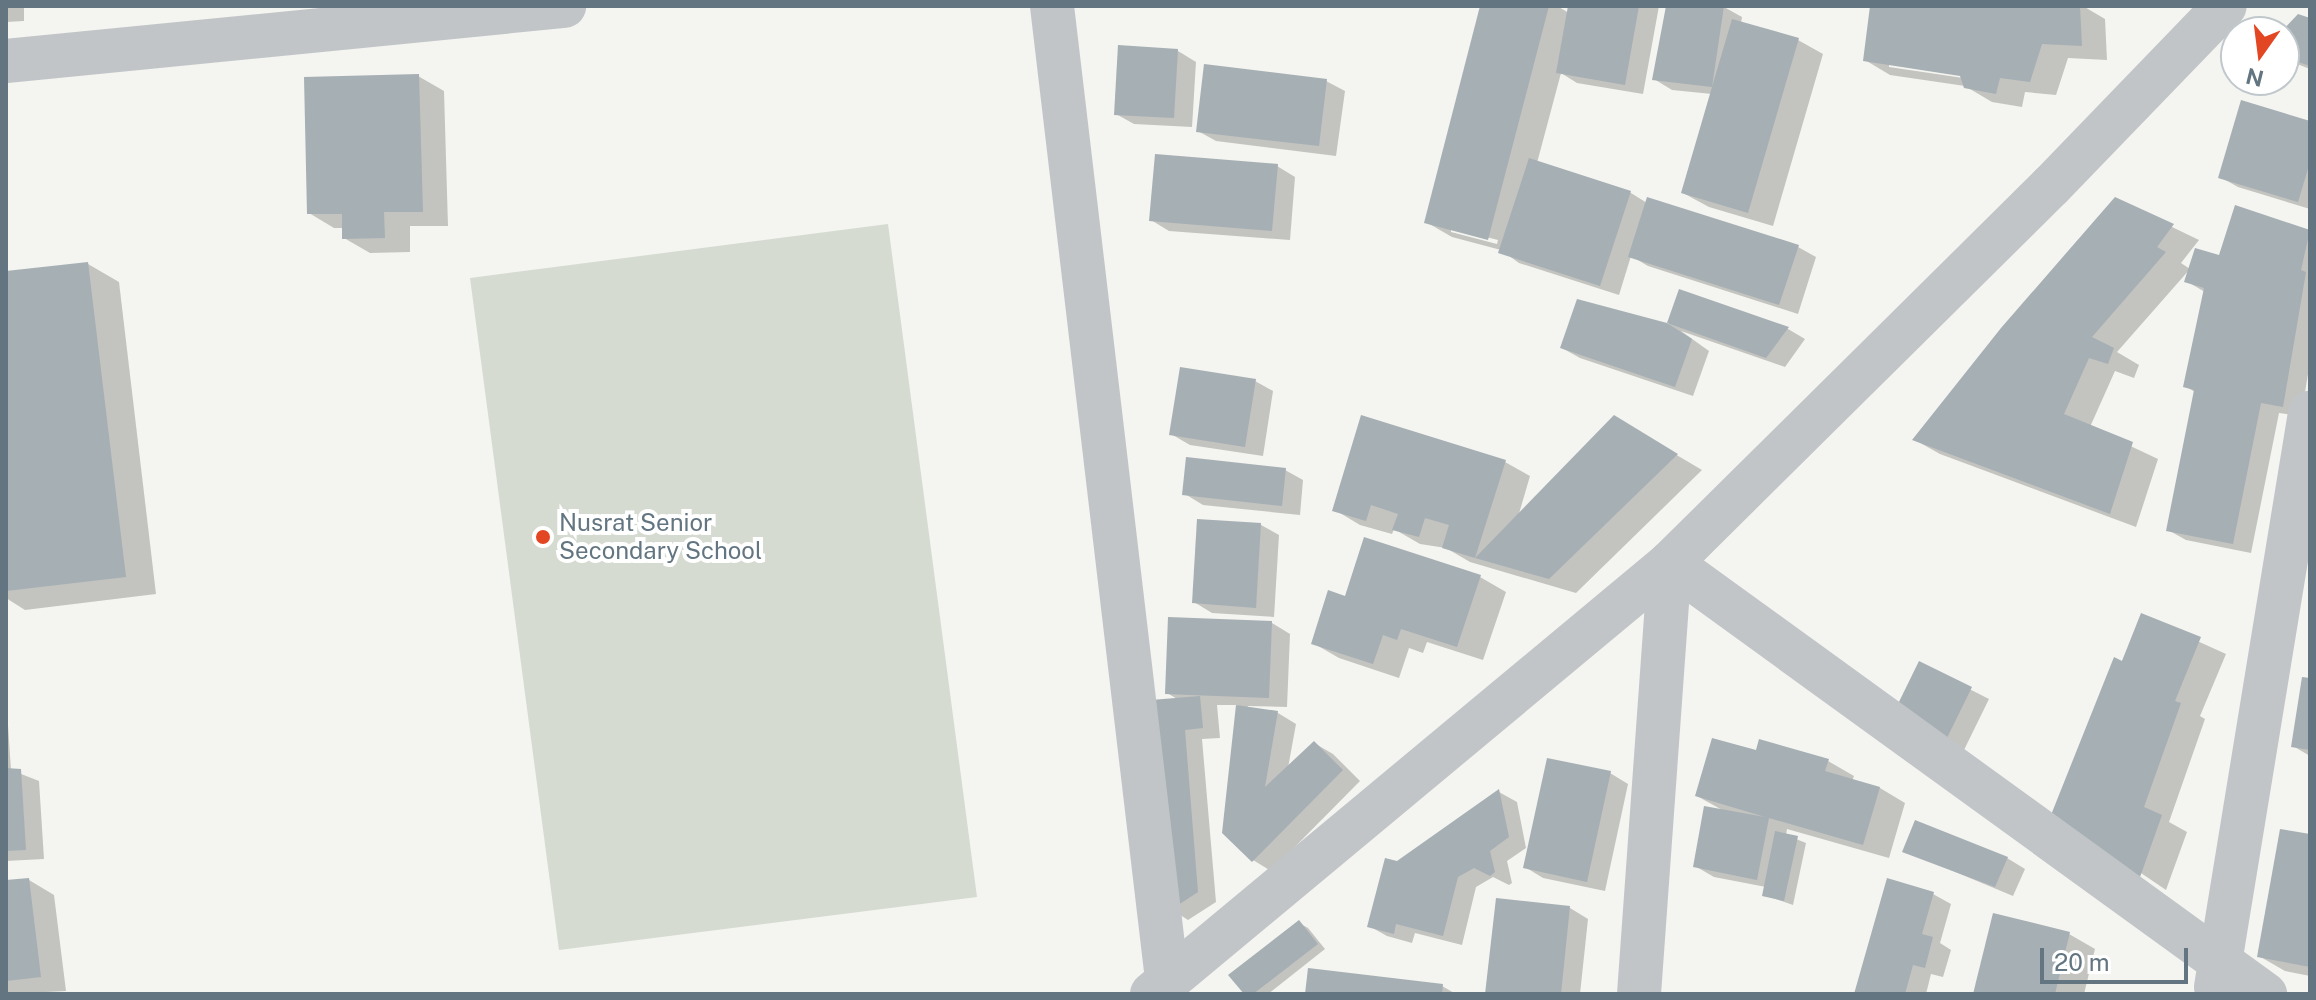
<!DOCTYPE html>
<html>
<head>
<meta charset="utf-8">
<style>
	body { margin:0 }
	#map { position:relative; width:2316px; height:1000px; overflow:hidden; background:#f4f4f0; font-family:"Public Sans",sans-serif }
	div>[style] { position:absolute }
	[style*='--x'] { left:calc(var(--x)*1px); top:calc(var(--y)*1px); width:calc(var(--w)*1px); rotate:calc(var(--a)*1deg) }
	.green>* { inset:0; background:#d5dbd1 }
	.shadow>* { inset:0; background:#0003 }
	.building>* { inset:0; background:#a6afb3 }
	.street>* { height:44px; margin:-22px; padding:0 22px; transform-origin:22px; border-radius:22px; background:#c1c5c8 }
	.dots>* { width:22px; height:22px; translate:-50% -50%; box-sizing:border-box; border:4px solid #fff; border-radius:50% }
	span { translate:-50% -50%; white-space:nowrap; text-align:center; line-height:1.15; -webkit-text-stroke:8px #fff; paint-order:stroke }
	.poi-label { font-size:24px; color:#637581 }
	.left { translate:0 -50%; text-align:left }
	.frame { position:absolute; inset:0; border:8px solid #637581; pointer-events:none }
	.north { position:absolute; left:2220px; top:16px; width:80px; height:80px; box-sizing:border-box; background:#fff; border:2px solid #c1c8cd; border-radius:50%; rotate:194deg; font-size:22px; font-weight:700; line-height:32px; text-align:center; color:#637581 }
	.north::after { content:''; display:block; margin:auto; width:28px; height:36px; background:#e34622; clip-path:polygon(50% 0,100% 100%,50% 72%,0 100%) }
	.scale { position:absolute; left:2040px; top:948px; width:148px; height:36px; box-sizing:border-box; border:4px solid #637581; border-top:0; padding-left:10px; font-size:24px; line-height:28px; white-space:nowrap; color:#637581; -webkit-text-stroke:6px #fff; paint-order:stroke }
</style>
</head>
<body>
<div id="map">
	<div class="green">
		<i style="clip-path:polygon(888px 224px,977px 897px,559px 950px,470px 278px)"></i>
	</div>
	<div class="shadow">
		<i style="clip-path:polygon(6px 6px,24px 6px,24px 21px,6px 22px)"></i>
		<i style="clip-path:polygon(evenodd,1482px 6px,1557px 6px,1569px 13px,1570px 6px,1659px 6px,1643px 94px,1577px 83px,1561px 73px,1537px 163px,1631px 193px,1647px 203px,1798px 247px,1816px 257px,1798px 314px,1648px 266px,1631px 256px,1619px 295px,1519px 263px,1501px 250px,1452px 237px,1426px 222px,1482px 6px,1451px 228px,1498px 240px,1497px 244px,1451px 232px,1451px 228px)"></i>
		<i style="clip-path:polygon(1668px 6px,1724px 7px,1742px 17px,1741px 23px,1798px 40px,1823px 54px,1773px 226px,1709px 207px,1683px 193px,1712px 94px,1672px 90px,1654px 79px)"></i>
		<i style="clip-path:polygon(evenodd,1872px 6px,2083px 6px,2105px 19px,2107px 60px,2068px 58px,2056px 95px,2025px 92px,2022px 107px,1992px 102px,1965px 86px,1890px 75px,1865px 60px,1872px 6px,1889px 63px,1971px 75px,1970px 79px,1889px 67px,1889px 63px)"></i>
		<i style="clip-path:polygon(2310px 20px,2310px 69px,2284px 59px,2284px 32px)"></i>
		<i style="clip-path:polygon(1178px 51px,1196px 62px,1192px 127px,1134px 124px,1116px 114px)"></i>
		<i style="clip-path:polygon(418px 76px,444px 91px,448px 226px,410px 226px,410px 252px,370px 253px,344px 238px,344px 228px,334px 228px,309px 213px)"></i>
		<i style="clip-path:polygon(1326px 81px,1345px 91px,1336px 156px,1216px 141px,1198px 131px)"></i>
		<i style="clip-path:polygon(2310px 123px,2310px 209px,2238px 187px,2220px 177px)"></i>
		<i style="clip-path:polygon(1277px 166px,1295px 177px,1290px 240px,1169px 231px,1151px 220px)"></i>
		<i style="clip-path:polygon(2116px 200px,2199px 240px,2181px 263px,2190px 269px,2117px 352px,2139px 365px,2134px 378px,2115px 371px,2090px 427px,2158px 459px,2136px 527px,1940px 454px,1915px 440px)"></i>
		<i style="clip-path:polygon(2236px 208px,2310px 231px,2310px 362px,2301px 416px,2279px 413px,2251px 553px,2186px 540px,2168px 530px,2195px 392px,2185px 386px,2205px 292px,2186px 281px,2220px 258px)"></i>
		<i style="clip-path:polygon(88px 264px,119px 282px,156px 594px,25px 610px,6px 598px,6px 273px)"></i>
		<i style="clip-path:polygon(1680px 291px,1788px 329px,1805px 339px,1785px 367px,1681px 331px,1709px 351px,1693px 396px,1580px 358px,1562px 348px,1668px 326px)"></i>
		<i style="clip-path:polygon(1255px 381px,1273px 391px,1263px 456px,1190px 445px,1171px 434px)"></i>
		<i style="clip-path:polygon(1614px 418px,1702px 470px,1576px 593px,1470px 562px,1446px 548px,1420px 544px,1394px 529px,1392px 534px,1360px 525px,1335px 510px,1505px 462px,1530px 476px,1518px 517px)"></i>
		<i style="clip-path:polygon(1285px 470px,1303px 480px,1300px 515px,1203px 505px,1185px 494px)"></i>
		<i style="clip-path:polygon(1261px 525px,1279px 535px,1274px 617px,1212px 613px,1194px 602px)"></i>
		<i style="clip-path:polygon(1480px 577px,1506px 592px,1483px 660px,1427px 642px,1423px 653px,1409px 648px,1399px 678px,1339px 658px,1313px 643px,1347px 598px)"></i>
		<i style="clip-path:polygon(2142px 616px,2226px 654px,2200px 716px,2205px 719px,2169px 822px,2187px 832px,2166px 890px,2054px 814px)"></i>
		<i style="clip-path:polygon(1272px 623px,1290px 634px,1287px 707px,1248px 706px,1247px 709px,1278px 713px,1296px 724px,1288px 768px,1314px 743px,1333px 754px,1360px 781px,1271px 871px,1253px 860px,1238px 705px,1217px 705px,1220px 738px,1202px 739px,1216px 902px,1188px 920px,1171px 909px,1179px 700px,1167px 693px)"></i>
		<i style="clip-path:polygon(1920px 664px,1989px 699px,1964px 750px,1898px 707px)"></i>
		<i style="clip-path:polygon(2310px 680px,2310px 756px,2293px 746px)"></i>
		<i style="clip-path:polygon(6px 695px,11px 770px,39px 781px,44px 859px,6px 861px)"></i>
		<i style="clip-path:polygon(1757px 753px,1828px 761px,1854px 776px,1852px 781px,1880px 788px,1905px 803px,1889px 858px,1787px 829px,1786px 835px,1806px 843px,1793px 905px,1764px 895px,1766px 887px,1714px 877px,1695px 866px,1724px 811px,1697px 796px)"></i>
		<i style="clip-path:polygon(1610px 773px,1628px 784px,1605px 891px,1543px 878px,1525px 867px)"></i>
		<i style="clip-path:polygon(1499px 792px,1517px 802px,1526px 848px,1507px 861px,1512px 883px,1509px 885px,1493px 877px,1476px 887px,1462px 945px,1415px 933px,1412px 943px,1387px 936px,1369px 926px,1398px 864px)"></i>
		<i style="clip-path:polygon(2310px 836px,2310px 976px,2285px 971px,2259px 956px)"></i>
		<i style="clip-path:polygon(1905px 851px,2007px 858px,2025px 869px,2013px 896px)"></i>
		<i style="clip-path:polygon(29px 880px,54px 895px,66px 991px,6px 994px,6px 882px)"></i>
		<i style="clip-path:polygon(1933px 894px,1951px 904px,1940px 943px,1951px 950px,1943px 977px,1931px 974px,1926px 994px,1856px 994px)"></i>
		<i style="clip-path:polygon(1498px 900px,1570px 908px,1588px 919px,1580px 994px,1487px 994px)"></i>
		<i style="clip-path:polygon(1299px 923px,1308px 928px,1325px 949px,1268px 994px,1247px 994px)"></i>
		<i style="clip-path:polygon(2069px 934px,2095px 949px,2084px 994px,1975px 994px)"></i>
		<i style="clip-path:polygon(1442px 986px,1456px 994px,1307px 994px)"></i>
	</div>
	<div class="building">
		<i style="clip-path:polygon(1480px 6px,1549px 6px,1488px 240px,1424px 223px)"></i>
		<i style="clip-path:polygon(1568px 6px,1639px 6px,1625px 85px,1556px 73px)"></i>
		<i style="clip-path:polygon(1666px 6px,1724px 6px,1712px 87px,1732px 19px,1799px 38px,1748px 213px,1681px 193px,1712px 87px,1652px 80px)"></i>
		<i style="clip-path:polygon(1870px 6px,2080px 6px,2082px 46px,2042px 44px,2030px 82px,2000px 78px,1996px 94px,1964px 88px,1960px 76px,1863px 61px)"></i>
		<i style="clip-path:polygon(2298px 14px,2310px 18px,2310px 66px,2284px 57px,2281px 32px)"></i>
		<i style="clip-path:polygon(1118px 45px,1178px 49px,1174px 118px,1114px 115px)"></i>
		<i style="clip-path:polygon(1204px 64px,1327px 79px,1319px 146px,1196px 132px)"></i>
		<i style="clip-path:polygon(419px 74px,423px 212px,384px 212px,385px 238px,342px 239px,342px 214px,307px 214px,304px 77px)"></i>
		<i style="clip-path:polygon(2241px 100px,2310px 121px,2310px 162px,2298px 202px,2218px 178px)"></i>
		<i style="clip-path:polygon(1155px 154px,1278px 164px,1272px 231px,1149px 221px)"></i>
		<i style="clip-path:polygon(1529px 158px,1631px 191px,1600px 286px,1498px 253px)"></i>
		<i style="clip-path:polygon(1647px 197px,1799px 245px,1779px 305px,1628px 257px)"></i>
		<i style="clip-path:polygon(2115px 197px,2174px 224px,2157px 247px,2166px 252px,2092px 337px,2114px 348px,2108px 364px,2089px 358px,2064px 414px,2133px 442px,2110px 514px,1912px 440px,2001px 328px)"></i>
		<i style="clip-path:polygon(2235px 205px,2310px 230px,2301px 270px,2306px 272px,2283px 407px,2261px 403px,2233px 544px,2166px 531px,2194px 390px,2183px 387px,2204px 288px,2184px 282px,2195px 248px,2219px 255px)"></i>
		<i style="clip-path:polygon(88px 262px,126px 577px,6px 591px,6px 271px)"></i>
		<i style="clip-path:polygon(1679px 289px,1789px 327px,1766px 358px,1667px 323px)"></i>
		<i style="clip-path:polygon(1577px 299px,1667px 323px,1692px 339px,1675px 387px,1560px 348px)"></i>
		<i style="clip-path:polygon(1180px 367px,1256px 379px,1245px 447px,1169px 435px)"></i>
		<i style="clip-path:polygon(1361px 415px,1506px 460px,1475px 558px,1442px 548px,1449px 525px,1425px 518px,1419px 537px,1392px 530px,1398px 514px,1371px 505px,1366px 521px,1332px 511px)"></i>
		<i style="clip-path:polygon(1614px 415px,1678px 454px,1549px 579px,1475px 558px)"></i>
		<i style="clip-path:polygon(1186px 457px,1286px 468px,1282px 506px,1182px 495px)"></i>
		<i style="clip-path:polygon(1197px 519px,1261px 523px,1256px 608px,1192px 603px)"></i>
		<i style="clip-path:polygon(1364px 537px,1481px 575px,1457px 647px,1401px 629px,1397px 640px,1383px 635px,1373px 664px,1311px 644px,1328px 590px,1345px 596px)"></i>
		<i style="clip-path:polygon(2141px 613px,2201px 637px,2175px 701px,2181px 703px,2144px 807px,2162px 815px,2140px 877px,2051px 815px,2114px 657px,2122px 661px)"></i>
		<i style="clip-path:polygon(1168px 617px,1272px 621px,1269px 698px,1165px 694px)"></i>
		<i style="clip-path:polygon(1919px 661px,1972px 687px,1945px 742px,1896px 708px)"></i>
		<i style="clip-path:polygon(2302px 677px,2310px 678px,2310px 750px,2291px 747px)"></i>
		<i style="clip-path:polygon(1200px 696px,1203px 728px,1185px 730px,1198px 892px,1169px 911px,1151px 700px)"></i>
		<i style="clip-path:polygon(1236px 705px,1278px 711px,1265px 787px,1314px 741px,1343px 770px,1252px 862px,1222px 833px)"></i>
		<i style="clip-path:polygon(1712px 738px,1756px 750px,1759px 739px,1829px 759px,1825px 771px,1880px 787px,1863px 845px,1769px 818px,1757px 880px,1693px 867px,1704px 806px,1765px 817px,1695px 796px)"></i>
		<i style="clip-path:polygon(1547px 758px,1611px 771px,1587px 882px,1523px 868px)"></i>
		<i style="clip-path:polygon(6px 768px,21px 769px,26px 850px,6px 851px)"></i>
		<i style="clip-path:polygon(1499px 789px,1509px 837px,1490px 851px,1495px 872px,1490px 876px,1474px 868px,1458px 877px,1443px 936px,1396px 924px,1394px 934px,1367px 927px,1385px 858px,1397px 861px)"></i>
		<i style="clip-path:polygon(1915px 820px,2008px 857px,1995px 887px,1902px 852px)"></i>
		<i style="clip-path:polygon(2280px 829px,2310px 834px,2310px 967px,2257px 957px)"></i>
		<i style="clip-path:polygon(1775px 831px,1798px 836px,1784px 901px,1762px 896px)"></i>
		<i style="clip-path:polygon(29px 878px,41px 977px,6px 981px,6px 880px)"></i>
		<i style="clip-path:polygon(1887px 878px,1934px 892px,1922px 934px,1933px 937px,1925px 968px,1913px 965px,1905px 994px,1854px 994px)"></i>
		<i style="clip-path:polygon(1496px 898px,1570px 906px,1561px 994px,1485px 994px)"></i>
		<i style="clip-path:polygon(1993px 913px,2070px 932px,2055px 994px,1973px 994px)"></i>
		<i style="clip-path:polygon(1299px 920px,1318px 944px,1253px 994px,1244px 994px,1228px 975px)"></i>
		<i style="clip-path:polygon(1308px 968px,1443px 984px,1442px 994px,1305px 994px)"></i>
	</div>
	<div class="street">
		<i style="--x:1052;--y:6;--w:980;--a:83.26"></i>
		<i style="--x:6;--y:61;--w:561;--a:-5.63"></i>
		<i style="--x:1670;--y:563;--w:735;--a:35.92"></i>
		<i style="--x:2216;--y:987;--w:582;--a:-80.7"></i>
		<i style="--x:1152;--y:994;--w:674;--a:-39.76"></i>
		<i style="--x:1670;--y:563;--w:536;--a:-44.7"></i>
		<i style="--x:2051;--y:186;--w:250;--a:-46"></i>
		<i style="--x:1639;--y:994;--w:432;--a:-85.9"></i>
	</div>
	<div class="dots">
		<i style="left:543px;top:537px;background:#e34622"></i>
	</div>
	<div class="poi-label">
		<span class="left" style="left:559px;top:537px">Nusrat Senior<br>Secondary School</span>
	</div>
	<div class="frame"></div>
	<div class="north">N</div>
	<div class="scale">20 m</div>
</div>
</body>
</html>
